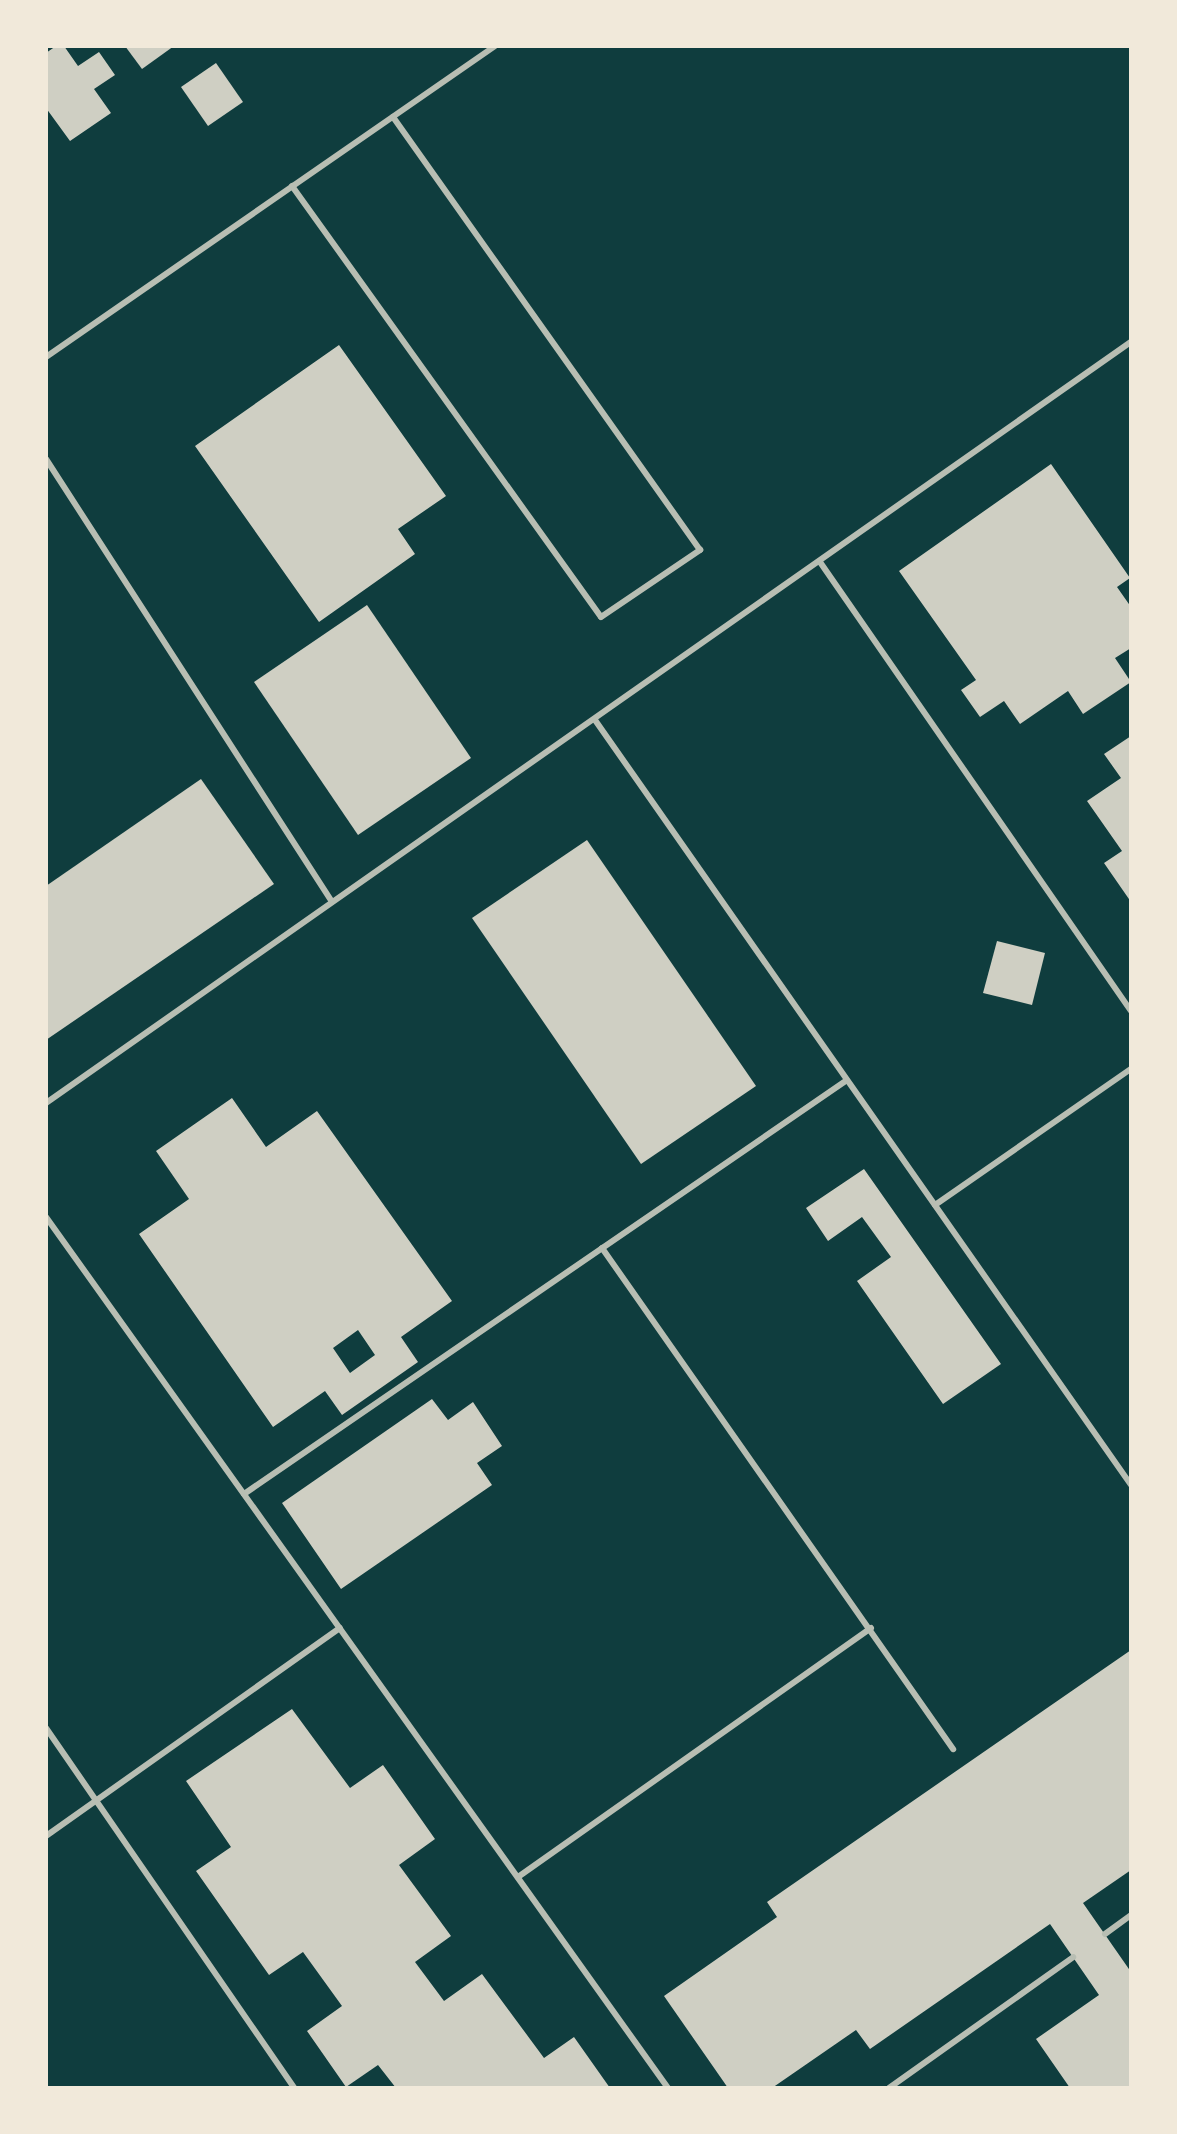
<!DOCTYPE html>
<html>
<head>
<meta charset="utf-8">
<style>
	body { margin:0 }
	#map { position:relative; width:1177px; height:2134px; overflow:hidden; background:#0f3d3e; font-family:Karla,sans-serif }
	div>[style] { position:absolute }
	[style*='--x'] { left:calc(var(--x)*1px); top:calc(var(--y)*1px); width:calc(var(--w)*1px); rotate:calc(var(--a)*1deg) }
	.building>* { inset:0; background:#cfcfc3 }
	.service>* { height:6px; margin:-3px; padding:0 3px; transform-origin:3px; border-radius:3px; background:#b8beb3 }
	span { translate:-50% -50%; white-space:nowrap; text-align:center; line-height:1.15; -webkit-text-stroke:6px #f1e9da; paint-order:stroke }
	.frame { position:absolute; inset:0; border:48px solid #f1e9da; pointer-events:none }
</style>
</head>
<body>
<div id="map">
	<div class="building">
		<i style="clip-path:polygon(56px 46px,64px 46px,78px 66px,99px 52px,115px 75px,94px 89px,111px 113px,70px 141px,46px 108px,46px 53px)"></i>
		<i style="clip-path:polygon(125px 46px,174px 46px,142px 69px)"></i>
		<i style="clip-path:polygon(216px 63px,243px 102px,208px 126px,181px 87px)"></i>
		<i style="clip-path:polygon(339px 345px,446px 496px,398px 529px,415px 554px,319px 622px,195px 446px)"></i>
		<i style="clip-path:polygon(1051px 464px,1130px 578px,1117px 587px,1131px 607px,1131px 648px,1115px 658px,1131px 682px,1083px 714px,1068px 691px,1020px 724px,1004px 701px,980px 717px,961px 690px,976px 680px,899px 571px)"></i>
		<i style="clip-path:polygon(367px 605px,471px 758px,358px 835px,254px 682px)"></i>
		<i style="clip-path:polygon(1131px 736px,1131px 902px,1104px 863px,1122px 851px,1087px 801px,1121px 778px,1104px 754px)"></i>
		<i style="clip-path:polygon(201px 779px,274px 884px,46px 1040px,46px 886px)"></i>
		<i style="clip-path:polygon(587px 840px,756px 1086px,641px 1164px,472px 918px)"></i>
		<i style="clip-path:polygon(997px 941px,1045px 953px,1032px 1005px,983px 993px)"></i>
		<i style="clip-path:polygon(evenodd,232px 1098px,266px 1147px,317px 1111px,452px 1301px,401px 1337px,418px 1362px,342px 1415px,325px 1391px,273px 1427px,139px 1234px,189px 1199px,156px 1151px,232px 1098px,358px 1330px,375px 1355px,350px 1373px,333px 1348px,358px 1330px)"></i>
		<i style="clip-path:polygon(864px 1169px,1001px 1364px,943px 1404px,857px 1281px,891px 1257px,862px 1217px,828px 1241px,806px 1208px)"></i>
		<i style="clip-path:polygon(432px 1399px,448px 1420px,473px 1402px,502px 1446px,477px 1463px,492px 1485px,341px 1589px,282px 1503px)"></i>
		<i style="clip-path:polygon(1131px 1650px,1131px 1870px,1083px 1903px,1131px 1972px,1131px 2088px,1070px 2088px,1036px 2039px,1099px 1995px,1050px 1924px,870px 2049px,856px 2030px,772px 2088px,728px 2088px,664px 1996px,777px 1917px,767px 1902px)"></i>
		<i style="clip-path:polygon(292px 1709px,350px 1788px,383px 1765px,435px 1839px,399px 1865px,451px 1936px,415px 1962px,444px 2001px,482px 1974px,544px 2058px,574px 2037px,610px 2088px,396px 2088px,378px 2065px,346px 2087px,307px 2031px,342px 2006px,303px 1952px,269px 1975px,196px 1871px,231px 1847px,186px 1781px)"></i>
	</div>
	<div class="service">
		<i style="--x:292;--y:186;--w:530;--a:54.36"></i>
		<i style="--x:601;--y:617;--w:120;--a:-34.1"></i>
		<i style="--x:700;--y:550;--w:531;--a:-125.34"></i>
		<i style="--x:46;--y:357;--w:546;--a:-34.71"></i>
		<i style="--x:46;--y:459;--w:527;--a:57.15"></i>
		<i style="--x:820;--y:562;--w:546;--a:55.29"></i>
		<i style="--x:595;--y:720;--w:934;--a:54.98"></i>
		<i style="--x:46;--y:1103;--w:1325;--a:-35.05"></i>
		<i style="--x:935;--y:1205;--w:239;--a:-34.8"></i>
		<i style="--x:46;--y:1217;--w:1070;--a:54.47"></i>
		<i style="--x:602;--y:1248;--w:612;--a:54.98"></i>
		<i style="--x:244;--y:1494;--w:731;--a:-34.47"></i>
		<i style="--x:46;--y:1728;--w:437;--a:55.4"></i>
		<i style="--x:46;--y:1836;--w:360;--a:-35.3"></i>
		<i style="--x:518;--y:1877;--w:432;--a:-35.2"></i>
		<i style="--x:1105;--y:1934;--w:32;--a:-36"></i>
		<i style="--x:889;--y:2088;--w:226;--a:-35.4"></i>
	</div>
	<div class="frame"></div>
</div>
</body>
</html>
